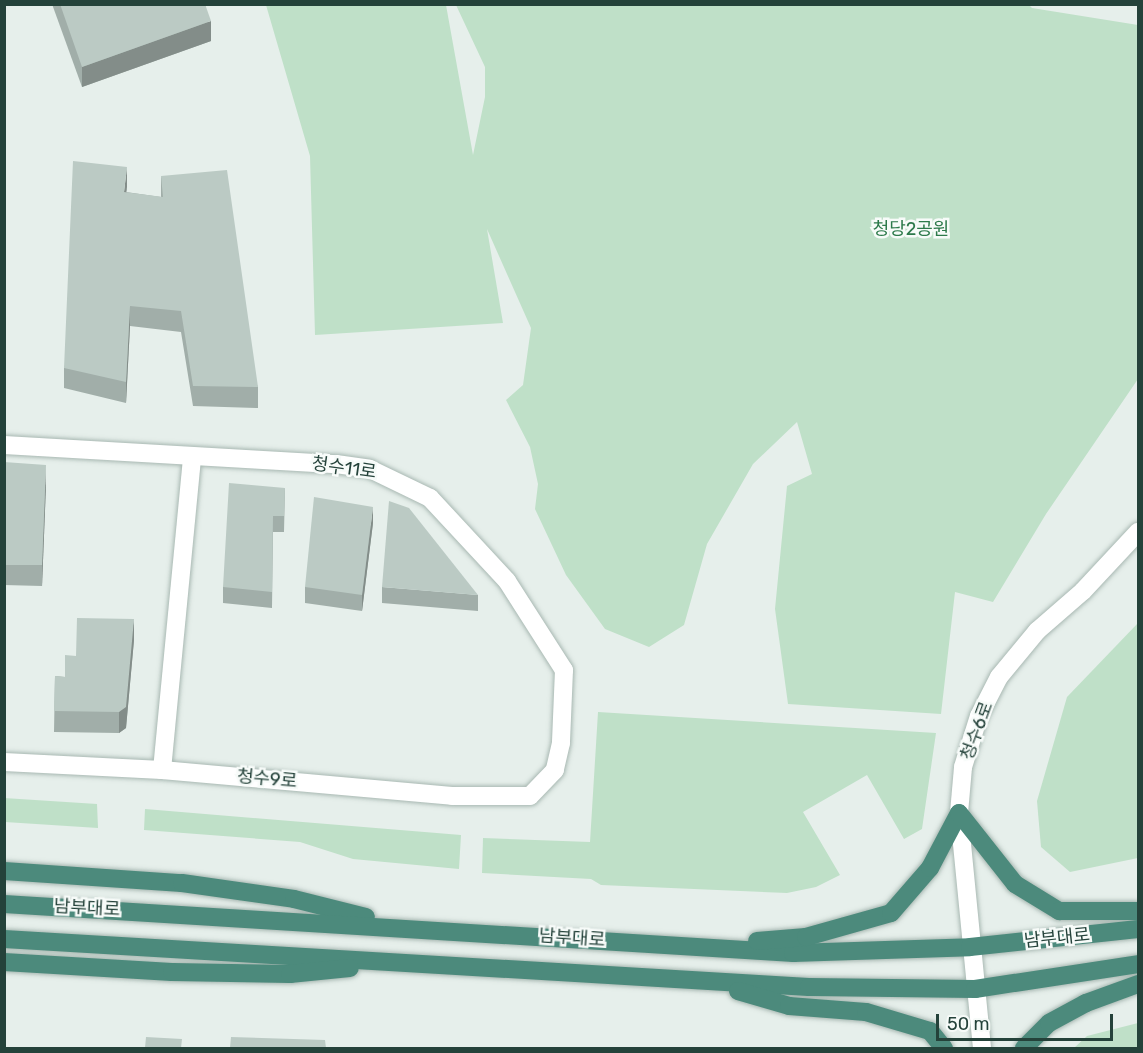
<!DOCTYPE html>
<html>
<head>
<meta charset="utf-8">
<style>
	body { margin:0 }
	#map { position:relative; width:1143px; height:1053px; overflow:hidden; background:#e6efeb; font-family:Rubik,"Noto Sans KR",sans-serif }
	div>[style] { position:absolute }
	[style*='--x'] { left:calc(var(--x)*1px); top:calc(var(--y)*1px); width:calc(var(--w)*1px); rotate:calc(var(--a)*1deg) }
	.green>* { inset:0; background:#bfe0c8 }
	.roads { filter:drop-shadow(0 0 2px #a8b8b2) drop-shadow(0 0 2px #a8b8b2) }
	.minor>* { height:18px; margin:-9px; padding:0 9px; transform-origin:9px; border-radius:9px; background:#fff }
	.tertiary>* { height:18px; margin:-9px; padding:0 9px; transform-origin:9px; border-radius:9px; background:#fff }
	.trunk>* { height:18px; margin:-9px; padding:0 9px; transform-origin:9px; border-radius:9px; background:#4c8a7c }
	.wall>* { inset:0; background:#a1aea9 }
	.shaded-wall>* { inset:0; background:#838d89 }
	.building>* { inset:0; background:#bbcac4 }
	span { translate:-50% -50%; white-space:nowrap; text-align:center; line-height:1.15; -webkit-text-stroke:5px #f7fbf9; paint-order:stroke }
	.park-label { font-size:18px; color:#2d7a4b }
	.street-label { font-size:18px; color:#24423a }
	.frame { position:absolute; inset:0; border:6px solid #24423a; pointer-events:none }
	.scale { position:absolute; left:936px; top:1014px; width:177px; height:27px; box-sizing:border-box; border:3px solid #24423a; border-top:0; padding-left:8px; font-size:18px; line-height:21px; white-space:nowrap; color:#24423a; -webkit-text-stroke:4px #f7fbf9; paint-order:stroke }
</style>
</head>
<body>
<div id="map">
	<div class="green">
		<i style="clip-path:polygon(1029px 5px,1032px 8px,1138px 25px,1138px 379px,1046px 514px,993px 602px,955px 592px,941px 714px,788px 704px,775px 609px,787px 486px,812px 474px,797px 422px,753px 464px,707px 544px,684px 625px,649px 647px,605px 629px,566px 575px,535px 509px,538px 484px,530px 447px,506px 400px,523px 385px,531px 328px,487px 229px,503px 323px,315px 335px,310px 156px,266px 5px,446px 5px,473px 155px,485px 97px,485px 67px,456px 5px)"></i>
		<i style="clip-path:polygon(1138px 623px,1138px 858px,1070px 872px,1041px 847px,1037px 801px,1067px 697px)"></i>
		<i style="clip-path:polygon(598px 712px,936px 733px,922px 829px,904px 839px,867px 775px,803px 812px,840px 875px,816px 887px,787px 893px,601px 885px,591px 879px,482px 873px,483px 838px,590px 842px)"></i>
		<i style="clip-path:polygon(4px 798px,97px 804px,98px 828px,5px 822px)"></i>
		<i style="clip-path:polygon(145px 809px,461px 835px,459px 869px,353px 859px,300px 842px,144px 830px)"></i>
		<i style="clip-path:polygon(1138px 1023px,1138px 1048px,1074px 1048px,1087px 1036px)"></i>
	</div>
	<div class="roads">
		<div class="minor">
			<i style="--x:4;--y:762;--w:158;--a:2.9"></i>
			<i style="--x:162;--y:770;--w:291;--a:5.1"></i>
			<i style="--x:452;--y:796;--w:78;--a:0"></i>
			<i style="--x:162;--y:770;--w:314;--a:-84.5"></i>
		</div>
		<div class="tertiary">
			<i style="--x:4;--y:445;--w:333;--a:3.3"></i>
			<i style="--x:336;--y:464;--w:34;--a:8"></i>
			<i style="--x:370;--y:469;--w:67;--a:25.8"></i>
			<i style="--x:430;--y:498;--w:113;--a:47.1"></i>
			<i style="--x:507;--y:581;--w:106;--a:57.4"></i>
			<i style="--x:564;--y:670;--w:73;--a:92.4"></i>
			<i style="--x:561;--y:743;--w:28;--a:103"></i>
			<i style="--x:555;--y:770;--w:36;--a:134"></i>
			<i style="--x:982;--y:1048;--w:236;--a:-95.6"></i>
			<i style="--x:959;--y:813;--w:46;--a:-85"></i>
			<i style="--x:963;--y:767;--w:53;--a:-72.6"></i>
			<i style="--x:979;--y:716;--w:44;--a:-62.9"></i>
			<i style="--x:999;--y:677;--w:60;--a:-50.4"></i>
			<i style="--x:1037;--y:631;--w:61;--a:-41"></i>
			<i style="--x:1083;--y:591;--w:81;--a:-47"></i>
		</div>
		<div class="trunk">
			<i style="--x:4;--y:871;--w:178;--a:3.9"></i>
			<i style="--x:182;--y:883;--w:113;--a:8.1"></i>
			<i style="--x:294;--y:899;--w:74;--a:14"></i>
			<i style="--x:4;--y:904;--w:791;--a:3.55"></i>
			<i style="--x:793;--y:953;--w:177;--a:-1.9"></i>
			<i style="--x:970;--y:947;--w:169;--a:-6.1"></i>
			<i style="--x:4;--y:939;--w:806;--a:3.41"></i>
			<i style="--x:809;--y:987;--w:166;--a:0.7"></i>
			<i style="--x:975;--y:989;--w:165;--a:-8.7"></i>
			<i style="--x:757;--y:941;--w:49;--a:-4.7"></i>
			<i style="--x:806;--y:937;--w:88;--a:-15.8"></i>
			<i style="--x:891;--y:913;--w:60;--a:-49.1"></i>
			<i style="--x:930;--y:868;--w:62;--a:-62.2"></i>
			<i style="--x:959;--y:813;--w:90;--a:51.7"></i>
			<i style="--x:1015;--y:884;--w:52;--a:31.5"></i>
			<i style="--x:1059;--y:911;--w:79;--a:0"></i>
			<i style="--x:4;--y:962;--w:168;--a:3.4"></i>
			<i style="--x:172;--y:972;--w:118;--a:1"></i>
			<i style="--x:290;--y:974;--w:60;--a:-5.7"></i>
			<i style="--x:738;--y:991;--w:53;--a:16.4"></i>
			<i style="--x:789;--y:1006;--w:77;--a:4.5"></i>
			<i style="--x:866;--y:1012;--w:67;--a:16.5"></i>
			<i style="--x:930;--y:1031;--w:22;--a:51"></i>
			<i style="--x:1024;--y:1048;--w:35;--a:-45"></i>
			<i style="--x:1049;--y:1023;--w:42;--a:-28.4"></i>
			<i style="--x:1086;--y:1003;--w:55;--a:-20.1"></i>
		</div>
	</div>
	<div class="wall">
		<i style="clip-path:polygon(52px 4px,205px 4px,211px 41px,82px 87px)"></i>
		<i style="clip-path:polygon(161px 176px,258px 387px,258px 408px,193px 406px,181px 332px,130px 326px,126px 403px,64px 388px,64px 368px,127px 187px,126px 192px,161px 197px)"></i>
		<i style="clip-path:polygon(4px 462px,46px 485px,42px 586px,4px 585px)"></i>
		<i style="clip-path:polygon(285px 488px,284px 532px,273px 532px,272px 608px,223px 603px,223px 587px)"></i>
		<i style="clip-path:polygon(373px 523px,362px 611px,305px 603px,305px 587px)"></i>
		<i style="clip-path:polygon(382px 587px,478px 595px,478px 611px,382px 603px)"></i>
		<i style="clip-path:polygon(134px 640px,126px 728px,119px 733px,54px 732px,55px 676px,65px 677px,76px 656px)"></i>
	</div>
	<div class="shaded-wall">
		<i style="clip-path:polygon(211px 21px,211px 41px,82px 87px,82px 67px)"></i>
		<i style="clip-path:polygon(127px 167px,127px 187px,124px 212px,124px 192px)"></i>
		<i style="clip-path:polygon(130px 306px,130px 326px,126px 403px,126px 382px)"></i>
		<i style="clip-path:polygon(46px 465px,46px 485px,42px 586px,42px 565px)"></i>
		<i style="clip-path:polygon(373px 507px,373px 523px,362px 611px,362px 595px)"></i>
		<i style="clip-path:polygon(134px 619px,134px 640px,126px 728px,119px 733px,119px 712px)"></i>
	</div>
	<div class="building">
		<i style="clip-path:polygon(60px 4px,205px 4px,211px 21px,82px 67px)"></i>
		<i style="clip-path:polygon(73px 161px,127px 167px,124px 192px,163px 197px,161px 176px,227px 170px,258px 387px,193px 386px,181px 311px,130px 306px,126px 382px,64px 368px)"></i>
		<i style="clip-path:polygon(4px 462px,46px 465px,42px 565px,4px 565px)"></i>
		<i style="clip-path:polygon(229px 483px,285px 488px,284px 516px,273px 516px,272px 592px,223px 587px)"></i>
		<i style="clip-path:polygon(314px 497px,373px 507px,362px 595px,305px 587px)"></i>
		<i style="clip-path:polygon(389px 501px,409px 508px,478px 595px,382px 587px)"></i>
		<i style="clip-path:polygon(77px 618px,134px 619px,126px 707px,119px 712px,54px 711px,55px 676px,65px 677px,65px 655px,76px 656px)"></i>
		<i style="clip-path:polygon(146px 1037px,182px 1039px,181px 1048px,145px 1048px)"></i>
		<i style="clip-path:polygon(231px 1037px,325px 1040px,326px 1048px,230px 1048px)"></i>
	</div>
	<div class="park-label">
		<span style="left:911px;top:229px">청당2공원</span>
	</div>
	<div class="street-label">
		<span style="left:344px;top:468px;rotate:8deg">청수11로</span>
		<span style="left:977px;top:731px;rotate:-70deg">청수6로</span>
		<span style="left:267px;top:779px;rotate:5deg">청수9로</span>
		<span style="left:87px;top:908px;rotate:3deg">남부대로</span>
		<span style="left:572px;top:938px;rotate:4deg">남부대로</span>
		<span style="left:1057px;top:938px;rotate:-6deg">남부대로</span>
	</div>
	<div class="frame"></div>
	<div class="scale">50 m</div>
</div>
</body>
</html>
